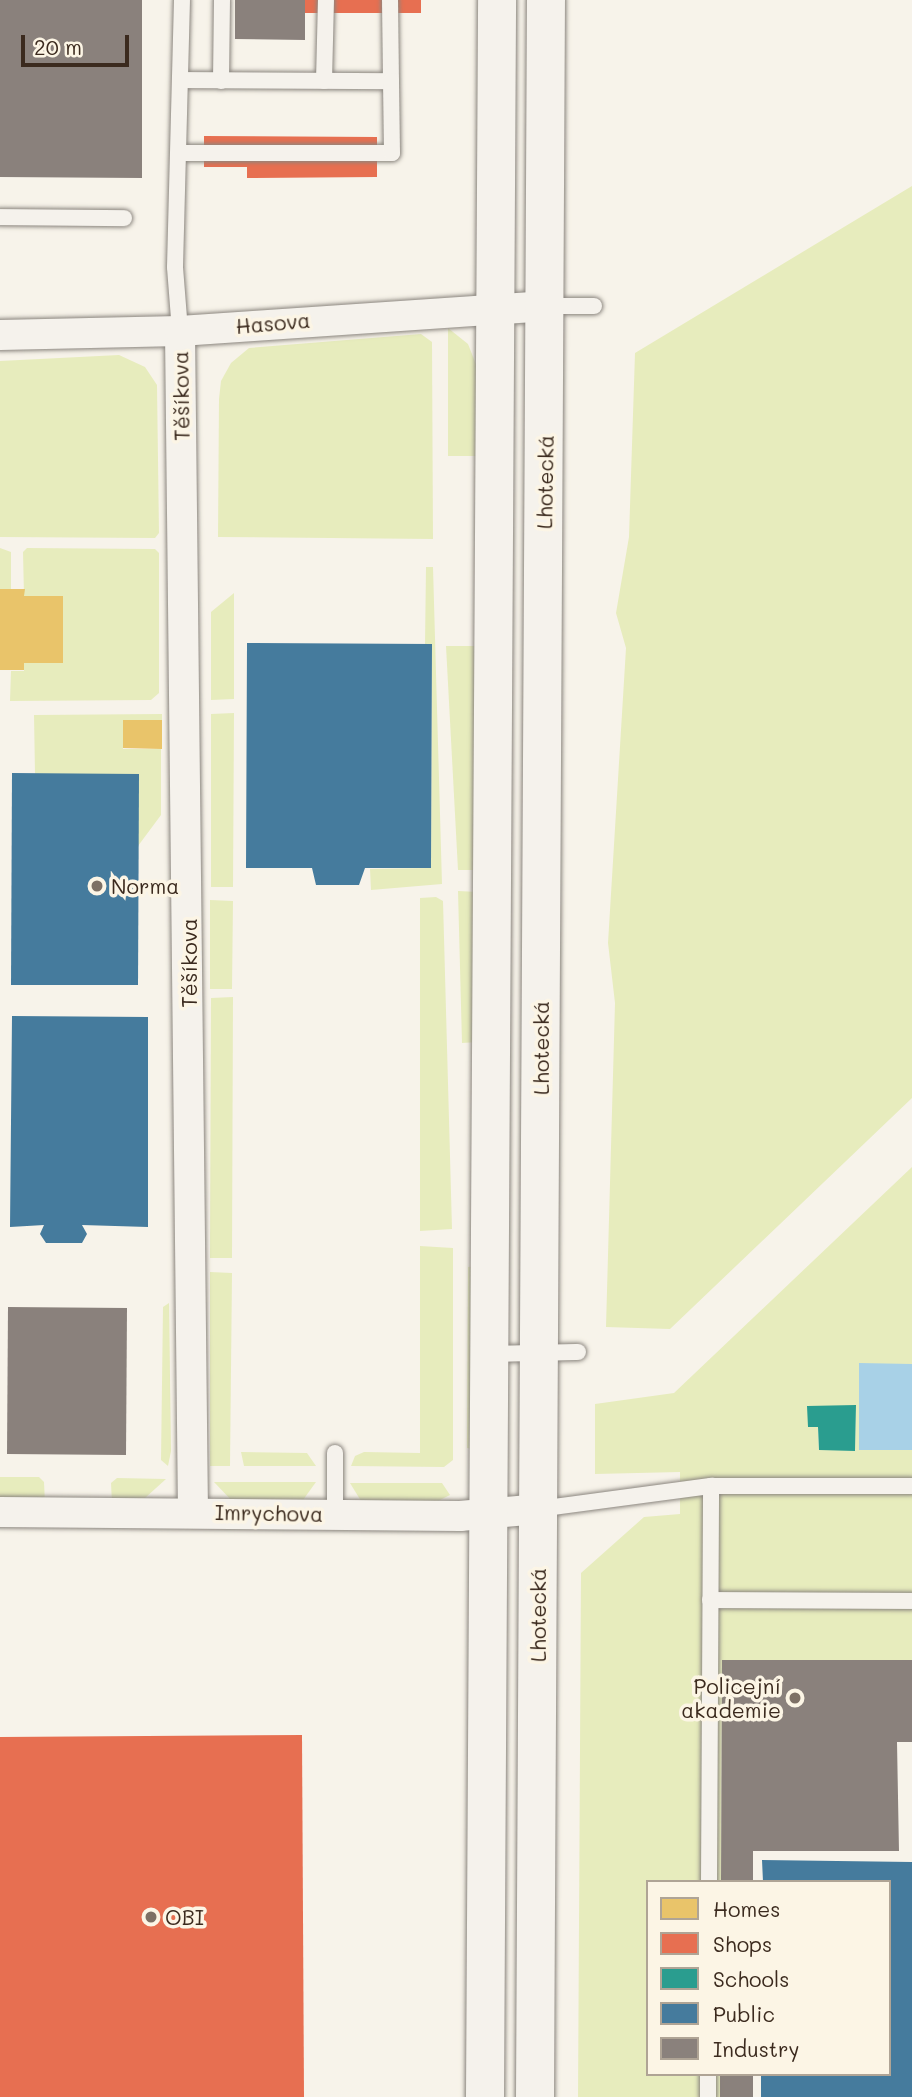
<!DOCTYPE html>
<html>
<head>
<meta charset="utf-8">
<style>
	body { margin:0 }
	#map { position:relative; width:912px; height:2097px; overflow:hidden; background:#f7f3ea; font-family:Mali,sans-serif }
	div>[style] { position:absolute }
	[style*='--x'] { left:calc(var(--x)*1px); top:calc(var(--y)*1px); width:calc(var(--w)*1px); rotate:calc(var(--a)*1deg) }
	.green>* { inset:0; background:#e7ecbd }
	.water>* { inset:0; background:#a8d1e7 }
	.homes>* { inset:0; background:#e9c46a }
	.shops>* { inset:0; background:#e76f51 }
	.schools>* { inset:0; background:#2a9d8f }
	.public>* { inset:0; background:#457b9d }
	.industry>* { inset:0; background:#8a817c }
	.roads { filter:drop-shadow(0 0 2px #8b867f) drop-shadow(0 0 2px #8b867f) }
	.lane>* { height:16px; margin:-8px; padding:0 8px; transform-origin:8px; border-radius:8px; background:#f5f2ec }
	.street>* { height:30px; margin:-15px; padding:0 15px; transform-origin:15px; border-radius:15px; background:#f5f2ec }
	.secondary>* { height:38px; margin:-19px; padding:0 19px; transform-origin:19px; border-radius:19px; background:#f5f2ec }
	.dots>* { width:19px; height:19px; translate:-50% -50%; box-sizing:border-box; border:4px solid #fcf5e5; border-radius:50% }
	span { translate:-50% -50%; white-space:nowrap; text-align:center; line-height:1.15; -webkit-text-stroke:7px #fcf5e5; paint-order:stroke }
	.street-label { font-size:21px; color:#3b2a1e }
	.poi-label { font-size:21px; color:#3b2a1e }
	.left { translate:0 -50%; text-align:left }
	.right { translate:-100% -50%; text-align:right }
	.legend { position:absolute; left:646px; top:1880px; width:245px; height:196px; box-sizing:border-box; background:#fcf5e5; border:2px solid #afa495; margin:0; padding:9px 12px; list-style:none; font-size:21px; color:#3b2a1e }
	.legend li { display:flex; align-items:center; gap:14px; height:35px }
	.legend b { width:35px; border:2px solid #afa495 }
	.scale { position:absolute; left:21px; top:35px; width:108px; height:32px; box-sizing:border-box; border:4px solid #3b2a1e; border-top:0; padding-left:9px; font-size:21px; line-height:24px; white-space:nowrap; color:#3b2a1e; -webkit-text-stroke:5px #fcf5e5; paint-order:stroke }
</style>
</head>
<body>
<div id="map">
	<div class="green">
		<i style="clip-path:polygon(912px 186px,912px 1098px,670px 1329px,606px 1327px,615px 1003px,608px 943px,626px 648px,616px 613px,629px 537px,635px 353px)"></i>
		<i style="clip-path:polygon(448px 328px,468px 344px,479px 372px,480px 456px,448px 456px)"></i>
		<i style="clip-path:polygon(421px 334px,432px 342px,433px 539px,218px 537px,219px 399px,221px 381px,231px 363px,249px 348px)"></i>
		<i style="clip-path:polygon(119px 355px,145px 367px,157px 385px,159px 533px,155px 538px,0 537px,0 361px)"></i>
		<i style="clip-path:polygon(0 548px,11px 552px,11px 590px,0 590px)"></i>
		<i style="clip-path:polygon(27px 548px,155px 549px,159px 553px,159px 693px,151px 700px,10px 701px,11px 671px,24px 671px,24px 663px,63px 663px,63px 597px,24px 596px,23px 552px)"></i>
		<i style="clip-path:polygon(426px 567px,433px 567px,442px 884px,371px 890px,370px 869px,431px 868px,432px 645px,425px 644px)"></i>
		<i style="clip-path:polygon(234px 593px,234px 699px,211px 700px,211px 612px)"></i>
		<i style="clip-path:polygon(446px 646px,476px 646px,478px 870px,458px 870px)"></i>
		<i style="clip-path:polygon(234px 713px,233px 887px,211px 887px,211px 714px)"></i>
		<i style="clip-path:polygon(162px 714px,162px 720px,123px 721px,123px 749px,161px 749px,161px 815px,138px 846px,35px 774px,34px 715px)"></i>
		<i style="clip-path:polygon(458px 891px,478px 892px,478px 1042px,462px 1043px)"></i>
		<i style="clip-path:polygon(436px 897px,443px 901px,452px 1229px,420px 1231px,420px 898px)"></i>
		<i style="clip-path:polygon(210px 900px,233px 901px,232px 989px,210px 989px)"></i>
		<i style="clip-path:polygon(233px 997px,232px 1258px,210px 1258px,211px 998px)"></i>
		<i style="clip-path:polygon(evenodd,912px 1167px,912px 1660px,722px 1660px,721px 1882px,648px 1882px,648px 2074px,720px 2074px,720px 2097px,578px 2097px,581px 1573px,644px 1517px,680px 1514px,680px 1472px,595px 1474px,595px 1404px,674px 1393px,912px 1167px,808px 1406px,856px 1406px,855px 1450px,819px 1450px,818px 1427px,808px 1426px,808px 1406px)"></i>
		<i style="clip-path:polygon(420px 1246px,453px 1248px,453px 1460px,444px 1467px,351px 1466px,355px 1456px,364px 1452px,420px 1453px)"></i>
		<i style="clip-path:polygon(475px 1266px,474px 1449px,467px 1448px,468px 1267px)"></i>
		<i style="clip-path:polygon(210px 1272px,232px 1273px,230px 1466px,210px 1466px)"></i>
		<i style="clip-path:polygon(169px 1303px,171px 1451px,168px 1466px,161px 1460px,163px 1307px)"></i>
		<i style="clip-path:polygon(241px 1452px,307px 1453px,316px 1466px,244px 1466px)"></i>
		<i style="clip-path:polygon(0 1477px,39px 1477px,44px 1482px,45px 1504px,0 1504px)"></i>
		<i style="clip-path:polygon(117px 1478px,166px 1479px,145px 1498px,112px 1504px,111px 1483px)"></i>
		<i style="clip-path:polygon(214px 1482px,316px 1482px,303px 1500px,233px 1502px)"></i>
		<i style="clip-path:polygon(350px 1483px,442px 1483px,450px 1495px,434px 1503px,361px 1501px)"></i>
	</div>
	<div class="water">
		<i style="clip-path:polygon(859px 1363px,912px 1364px,912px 1450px,859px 1450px)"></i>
	</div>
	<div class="homes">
		<i style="clip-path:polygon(0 589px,25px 589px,24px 596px,63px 596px,63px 663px,24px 663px,24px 670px,0 670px)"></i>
		<i style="clip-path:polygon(123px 720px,162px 720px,162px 749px,123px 748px)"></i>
	</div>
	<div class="shops">
		<i style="clip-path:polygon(300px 0,421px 0,421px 13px,299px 13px)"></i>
		<i style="clip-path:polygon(204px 136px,377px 137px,377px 177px,247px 178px,247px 167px,204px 167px)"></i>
		<i style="clip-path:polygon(302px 1735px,304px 2097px,0 2097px,0 1737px)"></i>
	</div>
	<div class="schools">
		<i style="clip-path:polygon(856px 1405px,855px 1451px,819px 1450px,818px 1427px,808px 1427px,807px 1406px)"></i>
	</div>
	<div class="public">
		<i style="clip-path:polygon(247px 643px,432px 644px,431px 868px,365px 868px,359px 885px,316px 885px,312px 868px,246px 868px)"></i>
		<i style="clip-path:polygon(12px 773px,139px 774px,138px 985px,11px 985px)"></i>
		<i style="clip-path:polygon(12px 1016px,148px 1017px,148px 1227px,82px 1225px,87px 1234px,82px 1243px,46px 1243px,40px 1234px,44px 1225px,10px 1227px)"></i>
		<i style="clip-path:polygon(762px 1860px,912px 1862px,912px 2097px,761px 2097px,761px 2074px,889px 2074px,889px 1882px,763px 1882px)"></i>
	</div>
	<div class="industry">
		<i style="clip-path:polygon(0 0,142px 0,142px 178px,0 177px)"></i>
		<i style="clip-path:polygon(235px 0,305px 0,305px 40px,235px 39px)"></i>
		<i style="clip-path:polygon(8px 1307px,127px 1308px,126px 1455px,7px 1454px)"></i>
		<i style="clip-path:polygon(722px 1660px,912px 1660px,912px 1742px,897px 1742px,899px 1851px,753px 1851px,753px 1882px,721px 1882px)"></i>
		<i style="clip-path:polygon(720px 2074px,753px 2074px,753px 2097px,720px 2097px)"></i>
	</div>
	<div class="roads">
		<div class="lane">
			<i style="--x:180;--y:80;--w:211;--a:0.3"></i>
			<i style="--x:391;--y:81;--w:81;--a:-90.7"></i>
			<i style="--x:221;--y:81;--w:81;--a:-89.3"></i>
			<i style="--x:324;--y:81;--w:81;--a:-88.6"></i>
			<i style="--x:179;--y:153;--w:213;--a:0"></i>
			<i style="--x:392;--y:153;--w:72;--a:-90.8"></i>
			<i style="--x:0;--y:217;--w:124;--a:0.5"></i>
			<i style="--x:547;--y:306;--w:47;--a:0"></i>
			<i style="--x:180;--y:331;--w:64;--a:-94.5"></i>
			<i style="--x:175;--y:267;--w:267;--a:-88.5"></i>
			<i style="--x:488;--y:1354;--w:90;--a:-1.3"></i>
			<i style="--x:538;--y:1509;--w:175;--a:-7.6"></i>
			<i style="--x:335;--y:1515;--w:62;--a:-90"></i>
			<i style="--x:710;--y:1600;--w:202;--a:0.3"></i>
			<i style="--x:709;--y:1882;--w:396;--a:-89.7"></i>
			<i style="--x:711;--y:1486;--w:201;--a:0"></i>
			<i style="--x:708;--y:2097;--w:23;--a:-90"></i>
		</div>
		<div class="street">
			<i style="--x:180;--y:331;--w:1180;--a:89.37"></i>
			<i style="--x:0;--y:335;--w:180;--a:-1.3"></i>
			<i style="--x:180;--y:331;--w:368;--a:-3.9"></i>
			<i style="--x:0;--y:1512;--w:460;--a:0.5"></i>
			<i style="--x:460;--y:1516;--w:78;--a:-5.1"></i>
		</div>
		<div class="secondary">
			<i style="--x:485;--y:2097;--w:2097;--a:-89.67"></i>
			<i style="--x:535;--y:2097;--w:2097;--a:-89.7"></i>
		</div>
	</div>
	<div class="dots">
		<i style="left:97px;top:886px;background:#7d7065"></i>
		<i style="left:795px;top:1698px;background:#7d7065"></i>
		<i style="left:151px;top:1917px;background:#7d7065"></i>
	</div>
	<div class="street-label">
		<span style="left:273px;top:323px;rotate:-5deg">Hasova</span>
		<span style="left:181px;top:396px;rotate:-91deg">Těšíkova</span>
		<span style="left:545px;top:482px;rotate:-89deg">Lhotecká</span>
		<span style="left:189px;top:963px;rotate:-90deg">Těšíkova</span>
		<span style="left:541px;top:1048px;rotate:-90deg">Lhotecká</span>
		<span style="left:269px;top:1513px;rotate:1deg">Imrychova</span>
		<span style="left:538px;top:1615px;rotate:-90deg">Lhotecká</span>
	</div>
	<div class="poi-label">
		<span class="left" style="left:111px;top:886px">Norma</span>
		<span class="right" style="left:781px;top:1698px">Policejní<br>akademie</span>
		<span class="left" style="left:165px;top:1917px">OBI</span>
	</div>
	<ul class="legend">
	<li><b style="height:19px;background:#e9c46a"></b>Homes</li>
	<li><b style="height:19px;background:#e76f51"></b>Shops</li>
	<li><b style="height:19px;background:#2a9d8f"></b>Schools</li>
	<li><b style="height:19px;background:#457b9d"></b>Public</li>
	<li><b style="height:19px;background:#8a817c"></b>Industry</li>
	</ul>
	<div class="scale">20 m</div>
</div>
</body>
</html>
